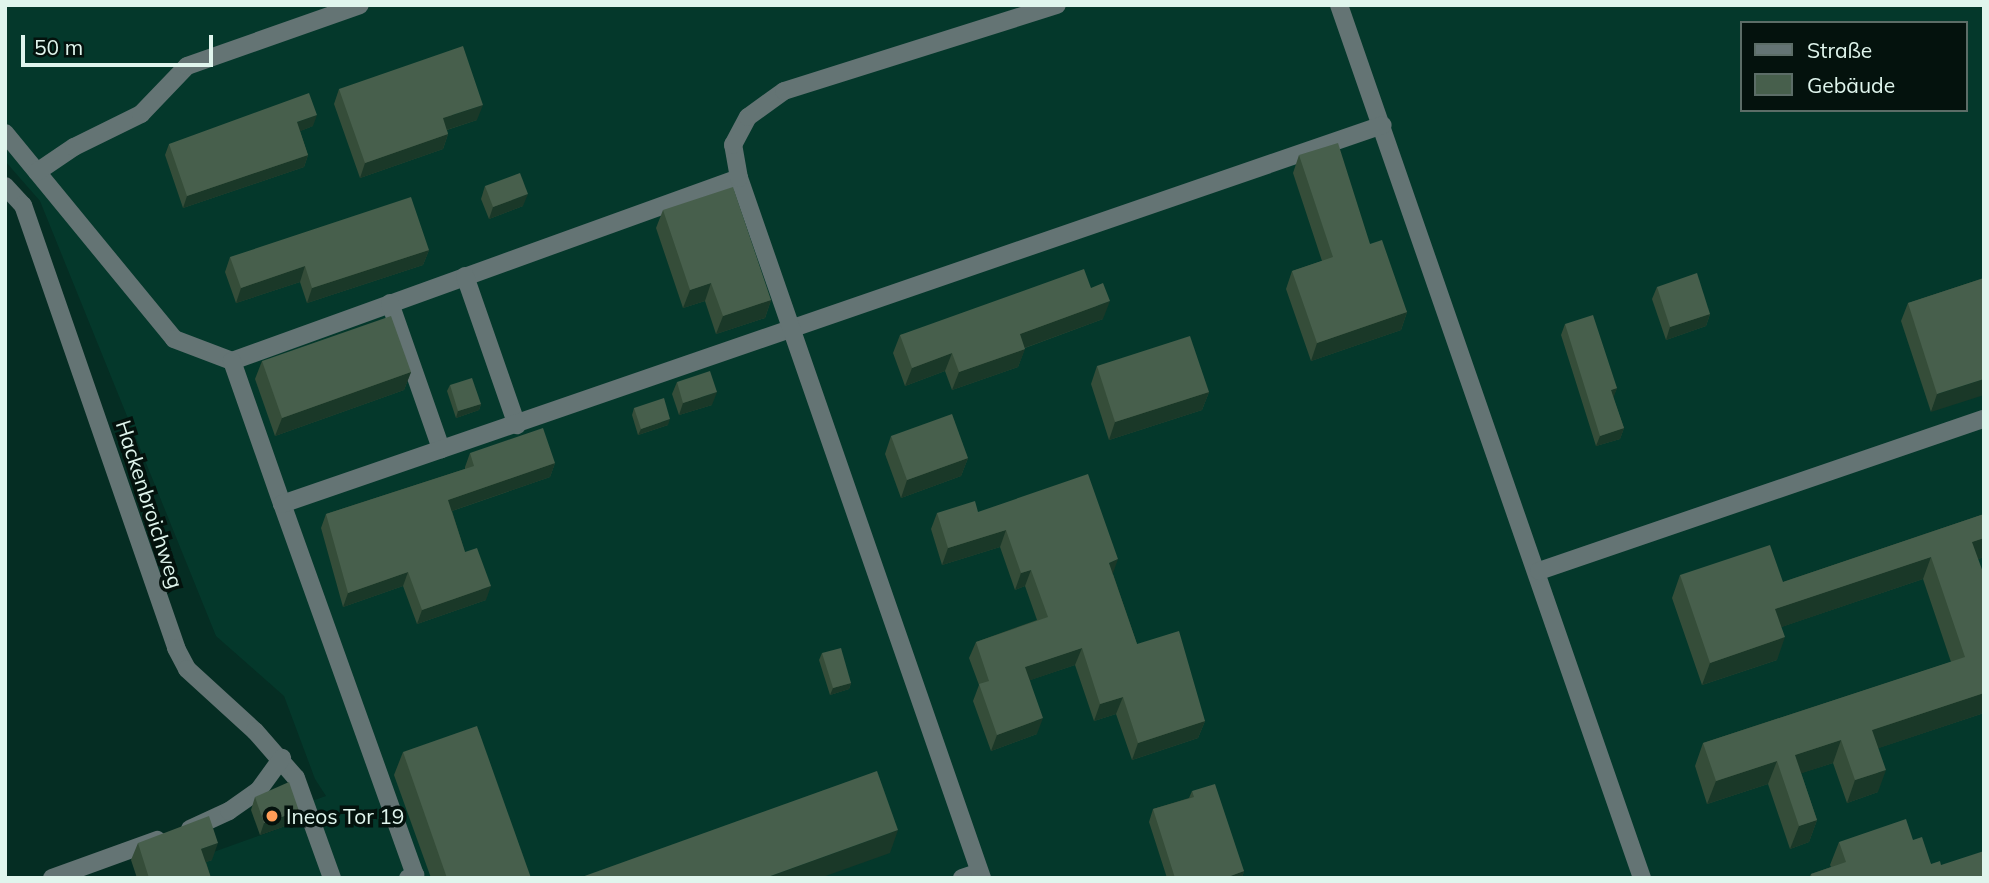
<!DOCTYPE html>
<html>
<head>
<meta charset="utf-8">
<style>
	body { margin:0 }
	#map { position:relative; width:1989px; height:883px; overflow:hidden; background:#052d23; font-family:Mulish,sans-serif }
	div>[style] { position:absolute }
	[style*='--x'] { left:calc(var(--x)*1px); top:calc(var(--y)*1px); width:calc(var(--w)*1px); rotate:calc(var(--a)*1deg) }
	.built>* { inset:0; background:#04382b }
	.minor>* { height:18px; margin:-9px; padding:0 9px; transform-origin:9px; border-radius:9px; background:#647474 }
	.wall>* { inset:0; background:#354d39 }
	.shaded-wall>* { inset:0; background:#1a3828 }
	.building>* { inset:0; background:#475f4c }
	.dots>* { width:19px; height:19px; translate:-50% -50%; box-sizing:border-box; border:4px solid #04120d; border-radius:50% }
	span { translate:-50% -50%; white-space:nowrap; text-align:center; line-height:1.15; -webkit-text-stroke:7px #04120d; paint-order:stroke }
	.street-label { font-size:21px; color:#e0f5ed }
	.poi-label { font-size:21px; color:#e0f5ed }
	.left { translate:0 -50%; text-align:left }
	.frame { position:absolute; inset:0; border:7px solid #e0f5ed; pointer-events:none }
	.legend { position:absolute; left:1740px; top:21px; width:228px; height:91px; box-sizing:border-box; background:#04120d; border:2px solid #5c6d67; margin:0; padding:9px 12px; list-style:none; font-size:21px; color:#e0f5ed }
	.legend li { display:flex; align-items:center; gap:14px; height:35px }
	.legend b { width:35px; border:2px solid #5c6d67 }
	.scale { position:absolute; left:21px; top:35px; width:192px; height:32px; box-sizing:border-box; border:4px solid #e0f5ed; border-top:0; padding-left:9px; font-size:21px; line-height:24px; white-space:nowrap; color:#e0f5ed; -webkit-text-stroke:5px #04120d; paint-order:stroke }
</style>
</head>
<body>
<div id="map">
	<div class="built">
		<i style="clip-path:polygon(evenodd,5px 5px,1984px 5px,1984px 878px,141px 878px,294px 823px,289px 809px,326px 796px,315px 779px,284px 696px,216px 636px,40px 201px,5px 161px,5px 5px,1742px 23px,1966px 23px,1966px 110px,1742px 110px,1742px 23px)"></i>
	</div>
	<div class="minor">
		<i style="--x:1339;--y:5;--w:924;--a:70.86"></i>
		<i style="--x:5;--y:133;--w:266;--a:50.6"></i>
		<i style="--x:174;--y:339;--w:62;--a:20.8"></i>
		<i style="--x:232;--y:361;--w:539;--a:-19.85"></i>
		<i style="--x:37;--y:172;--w:45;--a:-34"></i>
		<i style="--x:74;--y:147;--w:75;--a:-26.2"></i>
		<i style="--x:141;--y:114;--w:66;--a:-46.2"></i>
		<i style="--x:187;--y:66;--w:183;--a:-19.4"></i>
		<i style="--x:5;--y:186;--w:26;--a:47"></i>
		<i style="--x:23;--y:205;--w:469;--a:70.9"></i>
		<i style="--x:176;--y:648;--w:24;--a:62"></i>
		<i style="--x:187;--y:669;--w:92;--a:42.4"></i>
		<i style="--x:255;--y:731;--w:62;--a:48.9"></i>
		<i style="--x:296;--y:778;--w:106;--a:70.2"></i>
		<i style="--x:465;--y:276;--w:158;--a:70.8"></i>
		<i style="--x:390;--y:303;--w:155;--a:70.7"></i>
		<i style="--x:232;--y:361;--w:151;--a:70.7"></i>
		<i style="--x:1539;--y:571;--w:470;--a:-18.9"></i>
		<i style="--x:190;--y:829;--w:43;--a:-24.8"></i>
		<i style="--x:229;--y:811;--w:35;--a:-35"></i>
		<i style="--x:258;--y:791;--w:41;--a:-54"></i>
		<i style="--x:52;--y:878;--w:112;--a:-19.9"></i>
		<i style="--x:408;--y:878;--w:8;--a:-23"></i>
		<i style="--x:415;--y:875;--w:394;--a:-109.7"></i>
		<i style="--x:282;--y:504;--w:1164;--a:-19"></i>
		<i style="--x:962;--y:878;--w:18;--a:-19"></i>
		<i style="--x:982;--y:878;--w:741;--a:-109.14"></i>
		<i style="--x:739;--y:178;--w:34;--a:-100"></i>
		<i style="--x:733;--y:145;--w:32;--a:-62"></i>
		<i style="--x:748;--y:117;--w:44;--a:-35.8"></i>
		<i style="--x:784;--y:91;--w:286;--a:-17.5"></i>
	</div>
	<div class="wall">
		<i style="clip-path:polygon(339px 89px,477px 120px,447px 130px,448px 134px,443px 149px,360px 178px,334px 104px)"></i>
		<i style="clip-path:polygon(313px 126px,300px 131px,308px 155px,304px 167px,183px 208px,165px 155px,169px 144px)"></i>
		<i style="clip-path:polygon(1299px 155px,1370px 244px,1407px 312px,1401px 330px,1311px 361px,1286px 289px,1292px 271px,1322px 261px,1293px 173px)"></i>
		<i style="clip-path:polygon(485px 186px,523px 206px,489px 219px,481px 199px)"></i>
		<i style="clip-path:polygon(663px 210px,771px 300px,765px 318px,716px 334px,705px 301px,683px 308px,656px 228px)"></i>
		<i style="clip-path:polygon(429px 250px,423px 265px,307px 303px,300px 282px,236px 303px,225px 272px,230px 257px)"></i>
		<i style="clip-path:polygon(1984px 278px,1931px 412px,1901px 321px,1908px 303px)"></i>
		<i style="clip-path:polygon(1657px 287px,1710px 314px,1706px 326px,1666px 340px,1652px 299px)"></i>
		<i style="clip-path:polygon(1091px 288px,1103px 319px,1025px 348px,1018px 367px,952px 390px,945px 371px,905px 386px,893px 353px,900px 335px)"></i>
		<i style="clip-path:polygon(1565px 324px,1617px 388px,1613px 397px,1624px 428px,1620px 439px,1596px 446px,1561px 335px)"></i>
		<i style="clip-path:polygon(262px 361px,411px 372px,404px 390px,275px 436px,255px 379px)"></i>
		<i style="clip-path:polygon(1097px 366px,1209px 392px,1202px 410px,1109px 440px,1091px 384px)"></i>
		<i style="clip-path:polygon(677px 382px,712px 405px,679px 415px,672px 394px)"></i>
		<i style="clip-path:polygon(450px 385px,481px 404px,479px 410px,456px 418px,447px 391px)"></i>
		<i style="clip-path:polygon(634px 408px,668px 425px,638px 435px,632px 415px)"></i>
		<i style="clip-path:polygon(891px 436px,968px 458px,961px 476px,901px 498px,885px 454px)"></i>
		<i style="clip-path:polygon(470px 453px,555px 463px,550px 477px,452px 511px,465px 552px,486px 600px,417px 624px,403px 586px,343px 607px,321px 528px,326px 514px,465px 469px,465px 467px)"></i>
		<i style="clip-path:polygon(978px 512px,1113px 574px,1137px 644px,1205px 721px,1198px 738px,1132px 760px,1116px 714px,1094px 721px,1075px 665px,1030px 680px,1037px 734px,991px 751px,973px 701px,979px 685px,969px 658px,976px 642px,1037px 620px,1025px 586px,1015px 590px,1000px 547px,942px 565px,931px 529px,937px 513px)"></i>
		<i style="clip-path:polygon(1984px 514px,1984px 557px,1978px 559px,1984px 713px,1878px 748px,1878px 792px,1847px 803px,1833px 763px,1801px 773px,1817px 820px,1809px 842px,1790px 849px,1768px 784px,1707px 804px,1695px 766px,1703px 743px,1951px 662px,1923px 579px,1781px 627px,1777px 660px,1702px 685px,1672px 598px,1680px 575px,1783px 582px)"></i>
		<i style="clip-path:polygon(822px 653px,851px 683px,849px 689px,830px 695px,819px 660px)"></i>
		<i style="clip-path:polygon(403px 752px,531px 878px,431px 878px,394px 775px)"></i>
		<i style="clip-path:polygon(1192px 791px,1244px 871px,1242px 878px,1167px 878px,1149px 822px,1153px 809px,1189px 798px)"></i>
		<i style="clip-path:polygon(255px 797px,294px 823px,260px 835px,251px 810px)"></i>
		<i style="clip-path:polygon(1913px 840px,1931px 864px,1941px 865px,1984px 878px,1809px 878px,1811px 874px,1831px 867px,1830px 865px,1839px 842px)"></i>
		<i style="clip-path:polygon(138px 843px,212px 860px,206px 862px,211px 878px,137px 878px,131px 860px)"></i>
	</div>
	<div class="shaded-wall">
		<i style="clip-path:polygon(483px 105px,477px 120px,437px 133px,443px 118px)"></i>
		<i style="clip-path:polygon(317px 115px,313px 126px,293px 134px,297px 122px)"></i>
		<i style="clip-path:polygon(448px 134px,443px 149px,360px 178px,365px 163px)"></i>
		<i style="clip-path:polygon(308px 155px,304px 167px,183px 208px,187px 196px)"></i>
		<i style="clip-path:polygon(528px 194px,523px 206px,489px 219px,493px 207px)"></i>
		<i style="clip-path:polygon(429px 250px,423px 265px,307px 303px,312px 288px)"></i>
		<i style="clip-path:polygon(305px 266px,300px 282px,236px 303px,241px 288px)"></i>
		<i style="clip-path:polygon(711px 283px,705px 301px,683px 308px,690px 290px)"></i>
		<i style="clip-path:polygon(771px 300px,765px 318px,716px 334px,723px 316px)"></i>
		<i style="clip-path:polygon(1110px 301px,1103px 319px,1013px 352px,1020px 334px)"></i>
		<i style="clip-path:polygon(1407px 312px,1401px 330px,1311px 361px,1317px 343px)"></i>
		<i style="clip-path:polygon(1710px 314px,1706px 326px,1666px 340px,1670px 327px)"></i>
		<i style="clip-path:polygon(1025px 349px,1018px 367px,952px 390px,959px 372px)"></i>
		<i style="clip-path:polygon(952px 353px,945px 371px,905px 386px,912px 368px)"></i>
		<i style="clip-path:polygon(411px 372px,404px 390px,275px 436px,282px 418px)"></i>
		<i style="clip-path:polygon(1984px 379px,1984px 395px,1931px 412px,1937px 394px)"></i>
		<i style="clip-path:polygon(1617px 388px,1613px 399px,1611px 390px)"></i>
		<i style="clip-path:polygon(717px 392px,712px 405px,679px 415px,683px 403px)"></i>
		<i style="clip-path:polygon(1209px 392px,1202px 410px,1109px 440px,1115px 422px)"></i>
		<i style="clip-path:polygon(481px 404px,479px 410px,456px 418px,458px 411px)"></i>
		<i style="clip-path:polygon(670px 419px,668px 425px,638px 435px,641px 429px)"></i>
		<i style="clip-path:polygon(1624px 428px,1620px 439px,1596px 446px,1600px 436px)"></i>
		<i style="clip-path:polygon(968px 458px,961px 476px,901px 498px,907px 480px)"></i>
		<i style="clip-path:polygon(555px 463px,550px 477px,443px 514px,448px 500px)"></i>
		<i style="clip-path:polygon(1006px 530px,1000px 547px,942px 565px,948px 548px)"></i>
		<i style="clip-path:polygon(1984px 538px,1984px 557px,1964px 564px,1972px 542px)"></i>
		<i style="clip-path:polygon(1931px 557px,1923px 579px,1767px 632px,1775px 609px)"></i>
		<i style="clip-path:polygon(1118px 559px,1112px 576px,1109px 563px)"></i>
		<i style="clip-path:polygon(1031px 570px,1025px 586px,1015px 590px,1021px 573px)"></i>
		<i style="clip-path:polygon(408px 572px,403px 586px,343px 607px,348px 593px)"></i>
		<i style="clip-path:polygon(491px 586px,486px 600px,417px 624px,422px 610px)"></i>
		<i style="clip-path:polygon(1785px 637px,1777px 660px,1702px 685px,1710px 663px)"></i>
		<i style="clip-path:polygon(1082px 648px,1075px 665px,1019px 684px,1025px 667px)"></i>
		<i style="clip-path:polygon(851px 683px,849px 689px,830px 695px,833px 688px)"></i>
		<i style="clip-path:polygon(1984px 693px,1984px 713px,1864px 753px,1872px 730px)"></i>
		<i style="clip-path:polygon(1123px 697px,1116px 714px,1094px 721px,1100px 704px)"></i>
		<i style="clip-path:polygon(1043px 718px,1037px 734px,991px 751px,997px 735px)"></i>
		<i style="clip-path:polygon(1205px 721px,1198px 738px,1132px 760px,1138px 743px)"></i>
		<i style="clip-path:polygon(1841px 740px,1833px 763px,1787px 778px,1795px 755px)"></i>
		<i style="clip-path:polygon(1777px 761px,1768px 784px,1707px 804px,1716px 781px)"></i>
		<i style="clip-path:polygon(1886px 770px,1878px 792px,1847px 803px,1855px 780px)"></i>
		<i style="clip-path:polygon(299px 811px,294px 823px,260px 835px,264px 823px)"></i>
		<i style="clip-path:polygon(1817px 820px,1809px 842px,1790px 849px,1799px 826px)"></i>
		<i style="clip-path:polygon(898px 830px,890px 853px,820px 878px,765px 878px)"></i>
		<i style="clip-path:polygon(218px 843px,212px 860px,195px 866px,201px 849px)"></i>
		<i style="clip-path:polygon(1244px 871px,1242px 878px,1225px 878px)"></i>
	</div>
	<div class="building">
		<i style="clip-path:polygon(463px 46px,483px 105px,443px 118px,448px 134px,365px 163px,339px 89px)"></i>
		<i style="clip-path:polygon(309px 93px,317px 115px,297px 122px,308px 155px,187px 196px,169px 144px)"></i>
		<i style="clip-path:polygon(1338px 143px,1370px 244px,1382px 240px,1407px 312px,1317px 343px,1292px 271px,1333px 257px,1299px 155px)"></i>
		<i style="clip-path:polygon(520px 173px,528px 194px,493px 207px,485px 186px)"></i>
		<i style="clip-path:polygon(733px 187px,771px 300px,723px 316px,711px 283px,690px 290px,663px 210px)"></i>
		<i style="clip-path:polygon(411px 197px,429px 250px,312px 288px,305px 266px,241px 288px,230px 257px)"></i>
		<i style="clip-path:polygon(1084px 269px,1091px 288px,1103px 283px,1110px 301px,1020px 334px,1025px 349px,959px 372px,952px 353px,912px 368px,900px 335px)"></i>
		<i style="clip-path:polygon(1697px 273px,1710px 314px,1670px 327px,1657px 287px)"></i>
		<i style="clip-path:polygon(1984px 278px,1984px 379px,1937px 394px,1908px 303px)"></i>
		<i style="clip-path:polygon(1593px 315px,1617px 388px,1611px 390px,1624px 428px,1600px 436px,1565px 324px)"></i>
		<i style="clip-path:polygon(391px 316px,411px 372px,282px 418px,262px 361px)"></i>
		<i style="clip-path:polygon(1190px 336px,1209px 392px,1115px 422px,1097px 366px)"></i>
		<i style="clip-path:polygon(710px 371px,717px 392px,683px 403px,677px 382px)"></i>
		<i style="clip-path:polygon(472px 378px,481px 404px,458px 411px,450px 385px)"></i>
		<i style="clip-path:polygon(664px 398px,670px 419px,641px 429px,634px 408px)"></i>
		<i style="clip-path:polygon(952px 414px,968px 458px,907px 480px,891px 436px)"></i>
		<i style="clip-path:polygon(543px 428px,555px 463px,448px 500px,465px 552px,477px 548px,491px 586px,422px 610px,408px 572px,348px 593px,326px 514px,474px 466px,470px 453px)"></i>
		<i style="clip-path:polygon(1088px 474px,1118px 559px,1109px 563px,1137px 644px,1179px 631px,1205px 721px,1138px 743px,1123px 697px,1100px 704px,1082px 648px,1025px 667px,1043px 718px,997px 735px,979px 684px,989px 681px,976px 642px,1048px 617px,1031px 570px,1021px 573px,1006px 530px,948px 548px,937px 513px,975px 501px,978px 512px)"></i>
		<i style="clip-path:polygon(1984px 514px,1984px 538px,1972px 542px,1984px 575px,1984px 693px,1872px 730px,1886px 770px,1855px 780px,1841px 740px,1795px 755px,1817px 820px,1799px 826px,1777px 761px,1716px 781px,1703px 743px,1965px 657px,1931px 557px,1775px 609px,1785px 637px,1710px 663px,1680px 575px,1770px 545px,1783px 582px)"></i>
		<i style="clip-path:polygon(841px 648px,851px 683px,833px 688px,822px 653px)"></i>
		<i style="clip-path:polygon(477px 726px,531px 878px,447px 878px,403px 752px)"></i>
		<i style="clip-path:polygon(877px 771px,898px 830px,765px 878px,579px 878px)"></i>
		<i style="clip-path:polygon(289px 782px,299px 811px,264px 823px,255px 797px)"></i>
		<i style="clip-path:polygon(1215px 784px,1244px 871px,1225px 878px,1175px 878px,1153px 809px,1194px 797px,1192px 791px)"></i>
		<i style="clip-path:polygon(209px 816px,218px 843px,201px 849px,211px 878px,149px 878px,138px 843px)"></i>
		<i style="clip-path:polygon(1906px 819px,1913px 840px,1922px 837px,1931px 864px,1940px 861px,1941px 865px,1984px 851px,1984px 878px,1812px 878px,1811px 874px,1846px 862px,1839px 842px)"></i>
	</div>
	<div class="dots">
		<i style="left:272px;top:816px;background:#fe9c57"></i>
	</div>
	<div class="street-label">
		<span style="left:150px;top:504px;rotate:72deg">Hackenbroichweg</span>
	</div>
	<div class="poi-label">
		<span class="left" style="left:286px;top:816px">Ineos Tor 19</span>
	</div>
	<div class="frame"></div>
	<ul class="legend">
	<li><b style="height:9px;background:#647474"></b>Straße</li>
	<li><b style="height:19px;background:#475f4c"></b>Gebäude</li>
	</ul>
	<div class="scale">50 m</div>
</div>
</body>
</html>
